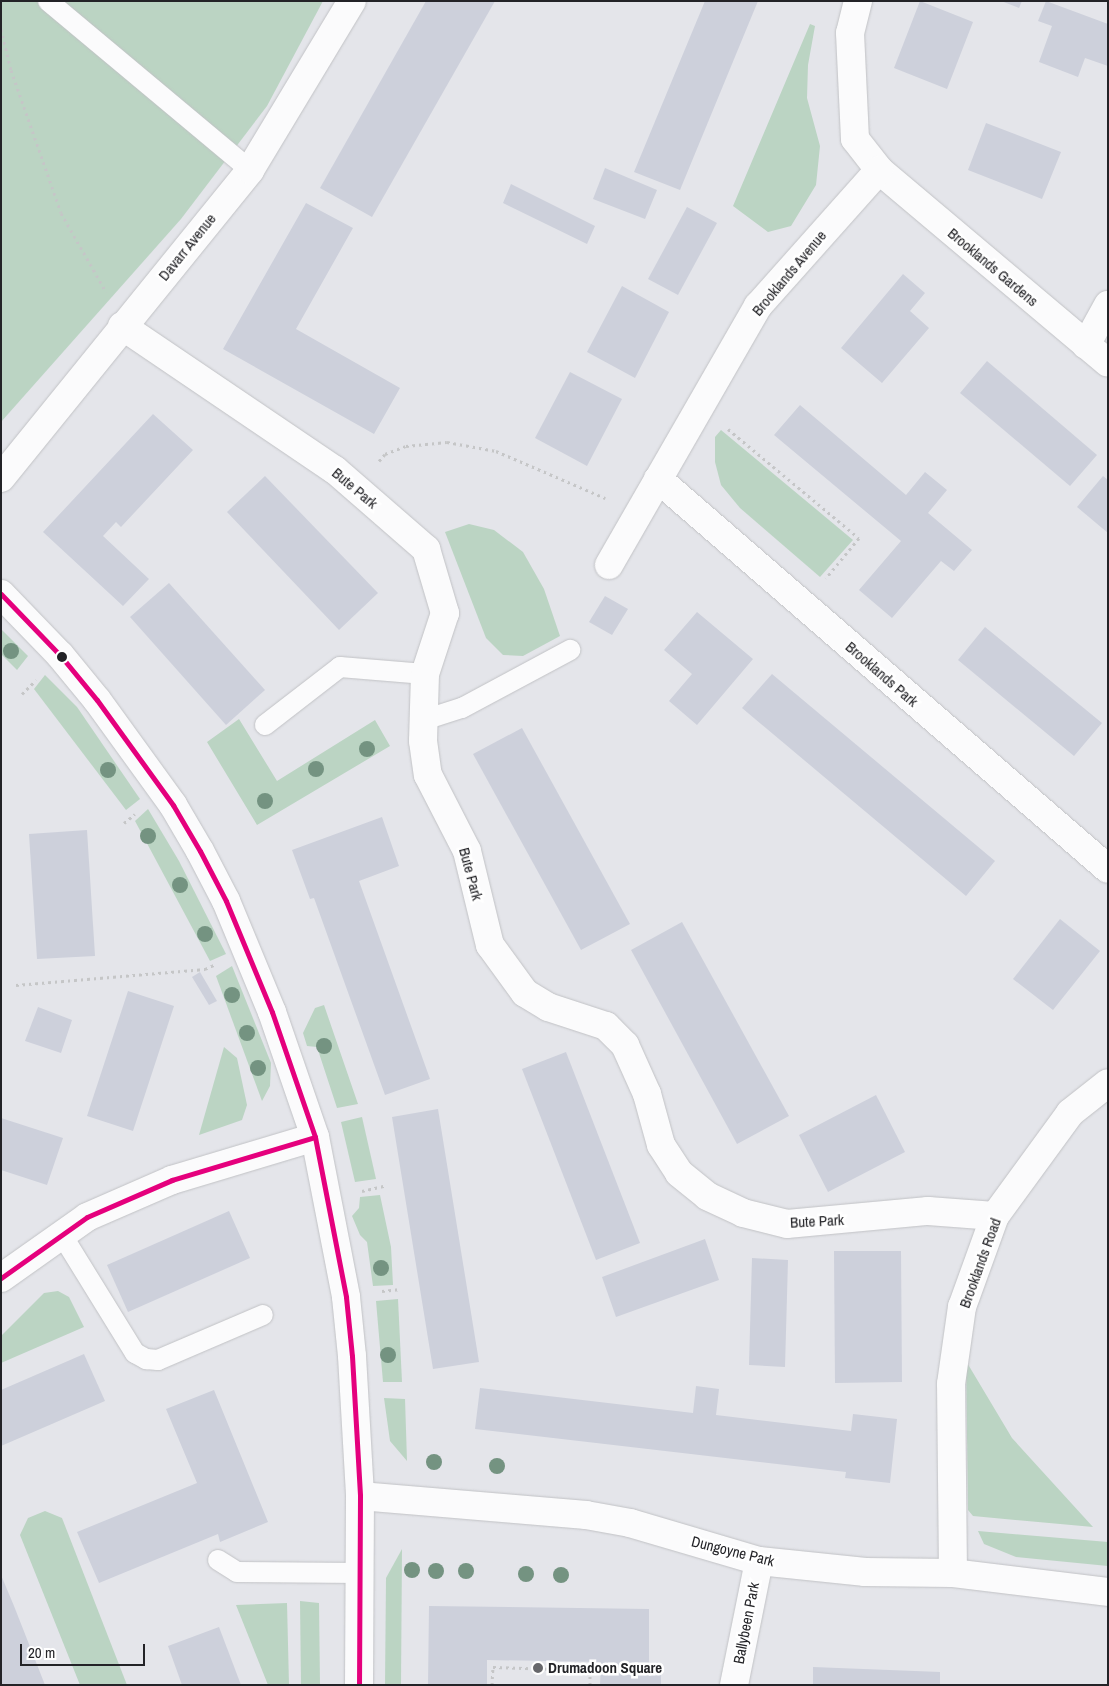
<!DOCTYPE html>
<html>
<head>
<meta charset="utf-8">
<style>
	body { margin:0 }
	#map { position:relative; width:1109px; height:1686px; overflow:hidden; background:#e4e5ea; font-family:"Archivo Narrow",sans-serif }
	div>[style] { position:absolute }
	[style*='--x'] { left:calc(var(--x)*1px); top:calc(var(--y)*1px); width:calc(var(--w)*1px); rotate:calc(var(--a)*1deg) }
	.green>* { inset:0; background:#bbd4c3 }
	.building>* { inset:0; background:#cdd0db }
	.path>* { height:3px; margin-top:-1.5px; transform-origin:0; background:repeating-linear-gradient(90deg,#c5c6c7 0 2.5px,transparent 0 6.5px) }
	.roads { filter:drop-shadow(0 0 1px #c1c2c5) drop-shadow(0 0 1px #c1c2c5) }
	.lane>* { height:20px; margin:-10px; padding:0 10px; transform-origin:10px; border-radius:10px; background:#fbfbfc }
	.street>* { height:28px; margin:-14px; padding:0 14px; transform-origin:14px; border-radius:14px; background:#fbfbfc }
	.bus-1>* { height:5px; margin:-2.5px; padding:0 2.5px; transform-origin:2.5px; border-radius:2.5px; background:#e5007d }
	.trees>* { width:16px; height:16px; margin:-8px; border-radius:50%; background:#749381 }
	.dots>* { width:14px; height:14px; translate:-50% -50%; box-sizing:border-box; border:2px solid #fff; border-radius:50% }
	span { translate:-50% -50%; white-space:nowrap; text-align:center; line-height:1.15; -webkit-text-stroke:5px #fff; paint-order:stroke }
	.street-label { font-size:15px; color:#232327 }
	.poi-label { font-size:15px; color:#232327; font-weight:700 }
	.left { translate:0 -50%; text-align:left }
	.frame { position:absolute; inset:0; border:2px solid #232327; pointer-events:none }
	.scale { position:absolute; left:20px; top:1644px; width:125px; height:22px; box-sizing:border-box; border:2px solid #232327; border-top:0; padding-left:6px; font-size:15px; line-height:18px; white-space:nowrap; color:#232327; -webkit-text-stroke:4px #fff; paint-order:stroke }
</style>
</head>
<body>
<div id="map">
	<div class="green">
		<i style="clip-path:polygon(1px 1px,323px 1px,267px 106px,181px 219px,1px 422px)"></i>
		<i style="clip-path:polygon(810px 24px,815px 26px,808px 65px,807px 98px,820px 146px,816px 185px,791px 226px,768px 232px,733px 206px)"></i>
		<i style="clip-path:polygon(721px 430px,853px 540px,820px 577px,740px 508px,721px 485px,715px 462px,715px 437px)"></i>
		<i style="clip-path:polygon(469px 524px,494px 530px,523px 552px,544px 589px,560px 636px,523px 656px,503px 655px,486px 638px,445px 532px)"></i>
		<i style="clip-path:polygon(1px 629px,28px 656px,17px 670px,1px 654px)"></i>
		<i style="clip-path:polygon(45px 675px,77px 707px,140px 799px,126px 810px,34px 689px)"></i>
		<i style="clip-path:polygon(239px 719px,277px 781px,375px 720px,390px 746px,257px 825px,207px 742px)"></i>
		<i style="clip-path:polygon(148px 809px,179px 861px,226px 954px,210px 961px,135px 821px)"></i>
		<i style="clip-path:polygon(232px 966px,271px 1063px,270px 1086px,262px 1101px,216px 976px)"></i>
		<i style="clip-path:polygon(324px 1005px,358px 1104px,337px 1108px,317px 1047px,307px 1046px,303px 1033px,315px 1008px)"></i>
		<i style="clip-path:polygon(224px 1047px,237px 1058px,247px 1105px,242px 1120px,199px 1135px)"></i>
		<i style="clip-path:polygon(362px 1117px,376px 1179px,355px 1182px,341px 1122px)"></i>
		<i style="clip-path:polygon(380px 1195px,391px 1247px,393px 1285px,373px 1286px,367px 1242px,360px 1235px,352px 1216px,359px 1208px,360px 1197px)"></i>
		<i style="clip-path:polygon(58px 1291px,69px 1297px,84px 1327px,1px 1363px,1px 1336px,44px 1293px)"></i>
		<i style="clip-path:polygon(398px 1299px,402px 1382px,383px 1382px,376px 1301px)"></i>
		<i style="clip-path:polygon(966px 1361px,1012px 1438px,1093px 1527px,973px 1516px,968px 1510px)"></i>
		<i style="clip-path:polygon(384px 1398px,405px 1399px,407px 1461px,390px 1441px)"></i>
		<i style="clip-path:polygon(45px 1511px,62px 1518px,127px 1685px,80px 1685px,20px 1535px,28px 1518px)"></i>
		<i style="clip-path:polygon(978px 1531px,1108px 1542px,1108px 1566px,1016px 1557px,984px 1544px)"></i>
		<i style="clip-path:polygon(402px 1549px,401px 1685px,385px 1685px,386px 1578px)"></i>
		<i style="clip-path:polygon(300px 1601px,319px 1603px,320px 1685px,301px 1685px)"></i>
		<i style="clip-path:polygon(287px 1603px,289px 1685px,268px 1685px,236px 1605px)"></i>
	</div>
	<div class="building">
		<i style="clip-path:polygon(426px 1px,495px 1px,372px 217px,320px 188px)"></i>
		<i style="clip-path:polygon(705px 1px,758px 1px,680px 190px,634px 172px)"></i>
		<i style="clip-path:polygon(920px 1px,973px 22px,947px 89px,894px 68px)"></i>
		<i style="clip-path:polygon(1001px 1px,1022px 1px,1019px 8px)"></i>
		<i style="clip-path:polygon(1046px 1px,1108px 24px,1108px 66px,1085px 58px,1078px 77px,1039px 62px,1052px 26px,1038px 21px)"></i>
		<i style="clip-path:polygon(986px 123px,1061px 152px,1042px 199px,968px 170px)"></i>
		<i style="clip-path:polygon(605px 168px,657px 190px,645px 219px,593px 199px)"></i>
		<i style="clip-path:polygon(511px 184px,595px 226px,587px 244px,503px 203px)"></i>
		<i style="clip-path:polygon(306px 203px,353px 228px,296px 329px,400px 388px,374px 434px,223px 349px)"></i>
		<i style="clip-path:polygon(687px 207px,717px 223px,678px 295px,648px 279px)"></i>
		<i style="clip-path:polygon(903px 274px,925px 293px,910px 311px,929px 328px,882px 383px,841px 348px)"></i>
		<i style="clip-path:polygon(622px 286px,669px 312px,635px 378px,587px 352px)"></i>
		<i style="clip-path:polygon(987px 361px,1097px 455px,1070px 486px,960px 393px)"></i>
		<i style="clip-path:polygon(570px 372px,622px 399px,587px 466px,535px 438px)"></i>
		<i style="clip-path:polygon(800px 405px,906px 495px,925px 472px,947px 490px,928px 513px,972px 550px,954px 571px,941px 561px,892px 618px,859px 590px,901px 541px,774px 435px)"></i>
		<i style="clip-path:polygon(153px 414px,193px 450px,121px 527px,116px 522px,103px 536px,149px 579px,123px 606px,43px 532px)"></i>
		<i style="clip-path:polygon(265px 476px,378px 593px,339px 630px,227px 512px)"></i>
		<i style="clip-path:polygon(1103px 476px,1108px 480px,1108px 533px,1077px 507px)"></i>
		<i style="clip-path:polygon(169px 583px,265px 690px,226px 725px,130px 617px)"></i>
		<i style="clip-path:polygon(605px 596px,628px 609px,612px 635px,589px 622px)"></i>
		<i style="clip-path:polygon(697px 612px,753px 659px,697px 725px,669px 701px,692px 674px,664px 650px)"></i>
		<i style="clip-path:polygon(985px 627px,1102px 723px,1074px 756px,958px 660px)"></i>
		<i style="clip-path:polygon(772px 674px,995px 861px,966px 896px,742px 708px)"></i>
		<i style="clip-path:polygon(522px 728px,630px 924px,581px 950px,473px 754px)"></i>
		<i style="clip-path:polygon(382px 817px,399px 866px,359px 881px,430px 1079px,385px 1095px,314px 898px,310px 899px,292px 850px)"></i>
		<i style="clip-path:polygon(87px 830px,95px 956px,37px 959px,29px 834px)"></i>
		<i style="clip-path:polygon(1060px 919px,1100px 951px,1053px 1010px,1013px 979px)"></i>
		<i style="clip-path:polygon(682px 922px,789px 1116px,737px 1144px,631px 950px)"></i>
		<i style="clip-path:polygon(200px 972px,217px 1001px,209px 1005px,192px 977px)"></i>
		<i style="clip-path:polygon(128px 991px,174px 1006px,133px 1131px,87px 1116px)"></i>
		<i style="clip-path:polygon(38px 1007px,72px 1020px,61px 1053px,25px 1041px)"></i>
		<i style="clip-path:polygon(566px 1052px,640px 1243px,596px 1260px,522px 1069px)"></i>
		<i style="clip-path:polygon(876px 1095px,905px 1152px,828px 1192px,799px 1135px)"></i>
		<i style="clip-path:polygon(438px 1109px,479px 1362px,433px 1369px,392px 1117px)"></i>
		<i style="clip-path:polygon(1px 1118px,63px 1138px,47px 1185px,1px 1170px)"></i>
		<i style="clip-path:polygon(229px 1211px,250px 1258px,128px 1312px,107px 1265px)"></i>
		<i style="clip-path:polygon(705px 1239px,719px 1280px,616px 1317px,602px 1277px)"></i>
		<i style="clip-path:polygon(834px 1251px,901px 1251px,902px 1382px,835px 1383px)"></i>
		<i style="clip-path:polygon(752px 1258px,788px 1260px,785px 1367px,749px 1365px)"></i>
		<i style="clip-path:polygon(84px 1354px,105px 1401px,1px 1446px,1px 1390px)"></i>
		<i style="clip-path:polygon(696px 1386px,719px 1389px,716px 1415px,851px 1431px,853px 1414px,897px 1419px,890px 1483px,845px 1478px,846px 1472px,475px 1429px,480px 1388px,693px 1413px)"></i>
		<i style="clip-path:polygon(214px 1390px,268px 1522px,220px 1542px,218px 1534px,99px 1583px,77px 1532px,197px 1483px,166px 1409px)"></i>
		<i style="clip-path:polygon(1px 1575px,14px 1606px,45px 1685px,1px 1685px)"></i>
		<i style="clip-path:polygon(429px 1606px,649px 1609px,649px 1662px,661px 1663px,661px 1685px,600px 1685px,601px 1662px,487px 1660px,487px 1685px,428px 1685px)"></i>
		<i style="clip-path:polygon(219px 1627px,241px 1685px,182px 1685px,168px 1646px)"></i>
		<i style="clip-path:polygon(813px 1667px,940px 1672px,940px 1685px,813px 1685px)"></i>
	</div>
	<div class="path">
		<i style="--x:1;--y:29;--w:42;--a:76.3"></i>
		<i style="--x:11;--y:70;--w:151;--a:70.7"></i>
		<i style="--x:61;--y:213;--w:91;--a:60.3"></i>
		<i style="--x:728;--y:429;--w:170;--a:39.8"></i>
		<i style="--x:859;--y:538;--w:52;--a:129.5"></i>
		<i style="--x:379;--y:461;--w:9;--a:-49"></i>
		<i style="--x:385;--y:454;--w:22;--a:-21"></i>
		<i style="--x:406;--y:446;--w:41;--a:-5.6"></i>
		<i style="--x:447;--y:442;--w:50;--a:10.4"></i>
		<i style="--x:496;--y:451;--w:119;--a:23.3"></i>
		<i style="--x:22;--y:694;--w:20;--a:-45"></i>
		<i style="--x:124;--y:823;--w:14;--a:-39"></i>
		<i style="--x:16;--y:985;--w:190;--a:-4.8"></i>
		<i style="--x:205;--y:969;--w:10;--a:-24"></i>
		<i style="--x:362;--y:1191;--w:23;--a:-13"></i>
		<i style="--x:382;--y:1291;--w:19;--a:-6"></i>
		<i style="--x:492;--y:1685;--w:18;--a:-87"></i>
		<i style="--x:493;--y:1667;--w:97;--a:1.8"></i>
		<i style="--x:590;--y:1670;--w:15;--a:90"></i>
	</div>
	<div class="roads">
		<div class="lane">
			<i style="--x:48;--y:1;--w:263;--a:39.9"></i>
			<i style="--x:424;--y:720;--w:40;--a:-18"></i>
			<i style="--x:462;--y:708;--w:123;--a:-28.2"></i>
			<i style="--x:265;--y:725;--w:95;--a:-37.7"></i>
			<i style="--x:340;--y:667;--w:85;--a:4.7"></i>
			<i style="--x:62;--y:1235;--w:139;--a:58.3"></i>
			<i style="--x:135;--y:1353;--w:13;--a:29"></i>
			<i style="--x:146;--y:1359;--w:12;--a:5"></i>
			<i style="--x:158;--y:1360;--w:114;--a:-23.2"></i>
			<i style="--x:218;--y:1560;--w:22;--a:32"></i>
			<i style="--x:237;--y:1572;--w:122;--a:0.5"></i>
		</div>
		<div class="street">
			<i style="--x:858;--y:1;--w:33;--a:104"></i>
			<i style="--x:850;--y:33;--w:106;--a:87.3"></i>
			<i style="--x:855;--y:139;--w:39;--a:52"></i>
			<i style="--x:879;--y:170;--w:299;--a:40.1"></i>
			<i style="--x:122;--y:326;--w:257;--a:34.1"></i>
			<i style="--x:335;--y:470;--w:121;--a:41"></i>
			<i style="--x:426;--y:549;--w:67;--a:73.5"></i>
			<i style="--x:445;--y:613;--w:64;--a:108.2"></i>
			<i style="--x:425;--y:674;--w:67;--a:91.7"></i>
			<i style="--x:423;--y:741;--w:34;--a:82"></i>
			<i style="--x:428;--y:775;--w:85;--a:62.8"></i>
			<i style="--x:467;--y:851;--w:97;--a:76.3"></i>
			<i style="--x:490;--y:945;--w:59;--a:53.9"></i>
			<i style="--x:525;--y:993;--w:27;--a:31"></i>
			<i style="--x:548;--y:1007;--w:61;--a:18.1"></i>
			<i style="--x:606;--y:1026;--w:27;--a:45"></i>
			<i style="--x:625;--y:1045;--w:54;--a:65.8"></i>
			<i style="--x:647;--y:1094;--w:53;--a:74.6"></i>
			<i style="--x:661;--y:1145;--w:33;--a:57"></i>
			<i style="--x:679;--y:1173;--w:36;--a:39"></i>
			<i style="--x:707;--y:1196;--w:40;--a:25"></i>
			<i style="--x:743;--y:1213;--w:45;--a:14"></i>
			<i style="--x:787;--y:1224;--w:142;--a:-5.3"></i>
			<i style="--x:928;--y:1211;--w:67;--a:4.3"></i>
			<i style="--x:1086;--y:345;--w:46;--a:-61.2"></i>
			<i style="--x:1;--y:478;--w:396;--a:-51"></i>
			<i style="--x:250;--y:170;--w:197;--a:-58.9"></i>
			<i style="--x:658;--y:479;--w:595;--a:40.91"></i>
			<i style="--x:609;--y:565;--w:299;--a:-60.1"></i>
			<i style="--x:758;--y:306;--w:182;--a:-48.3"></i>
			<i style="--x:1;--y:594;--w:85;--a:46"></i>
			<i style="--x:60;--y:655;--w:58;--a:50.6"></i>
			<i style="--x:97;--y:700;--w:130;--a:54.1"></i>
			<i style="--x:173;--y:805;--w:53;--a:59.6"></i>
			<i style="--x:200;--y:851;--w:56;--a:62.5"></i>
			<i style="--x:226;--y:901;--w:120;--a:67.5"></i>
			<i style="--x:272;--y:1012;--w:132;--a:71"></i>
			<i style="--x:315;--y:1137;--w:163;--a:79"></i>
			<i style="--x:346;--y:1297;--w:59;--a:84.2"></i>
			<i style="--x:352;--y:1356;--w:140;--a:86.7"></i>
			<i style="--x:360;--y:1496;--w:189;--a:90.3"></i>
			<i style="--x:1;--y:1278;--w:105;--a:-35.3"></i>
			<i style="--x:87;--y:1217;--w:93;--a:-23.5"></i>
			<i style="--x:172;--y:1180;--w:149;--a:-16.7"></i>
			<i style="--x:360;--y:1496;--w:227;--a:4.8"></i>
			<i style="--x:586;--y:1515;--w:45;--a:10.3"></i>
			<i style="--x:630;--y:1523;--w:134;--a:16.4"></i>
			<i style="--x:759;--y:1561;--w:107;--a:5.9"></i>
			<i style="--x:865;--y:1572;--w:88;--a:0.7"></i>
			<i style="--x:953;--y:1573;--w:156;--a:7"></i>
			<i style="--x:953;--y:1573;--w:189;--a:-90.6"></i>
			<i style="--x:951;--y:1384;--w:78;--a:-81.9"></i>
			<i style="--x:962;--y:1307;--w:97;--a:-70.1"></i>
			<i style="--x:995;--y:1216;--w:127;--a:-53.9"></i>
			<i style="--x:1070;--y:1113;--w:48;--a:-38.3"></i>
			<i style="--x:734;--y:1685;--w:126;--a:-78.6"></i>
		</div>
	</div>
	<div class="bus-1">
		<i style="--x:1;--y:594;--w:85;--a:46"></i>
		<i style="--x:60;--y:655;--w:58;--a:50.6"></i>
		<i style="--x:97;--y:700;--w:130;--a:54.1"></i>
		<i style="--x:173;--y:805;--w:53;--a:59.6"></i>
		<i style="--x:200;--y:851;--w:56;--a:62.5"></i>
		<i style="--x:226;--y:901;--w:120;--a:67.5"></i>
		<i style="--x:272;--y:1012;--w:132;--a:71"></i>
		<i style="--x:315;--y:1137;--w:163;--a:79"></i>
		<i style="--x:346;--y:1297;--w:59;--a:84.2"></i>
		<i style="--x:352;--y:1356;--w:140;--a:86.7"></i>
		<i style="--x:360;--y:1496;--w:189;--a:90.3"></i>
		<i style="--x:1;--y:1278;--w:105;--a:-35.3"></i>
		<i style="--x:87;--y:1217;--w:93;--a:-23.5"></i>
		<i style="--x:172;--y:1180;--w:149;--a:-16.7"></i>
	</div>
	<div class="trees">
		<i style="left:11px;top:651px"></i>
		<i style="left:367px;top:749px"></i>
		<i style="left:316px;top:769px"></i>
		<i style="left:108px;top:770px"></i>
		<i style="left:265px;top:801px"></i>
		<i style="left:148px;top:836px"></i>
		<i style="left:180px;top:885px"></i>
		<i style="left:205px;top:934px"></i>
		<i style="left:232px;top:995px"></i>
		<i style="left:247px;top:1033px"></i>
		<i style="left:324px;top:1046px"></i>
		<i style="left:258px;top:1068px"></i>
		<i style="left:381px;top:1268px"></i>
		<i style="left:388px;top:1355px"></i>
		<i style="left:434px;top:1462px"></i>
		<i style="left:497px;top:1466px"></i>
		<i style="left:412px;top:1570px"></i>
		<i style="left:436px;top:1571px"></i>
		<i style="left:466px;top:1571px"></i>
		<i style="left:526px;top:1574px"></i>
		<i style="left:561px;top:1575px"></i>
	</div>
	<div class="dots">
		<i style="left:62px;top:657px;background:#232327"></i>
		<i style="left:538px;top:1668px;background:#67676b"></i>
	</div>
	<div class="street-label">
		<span style="left:187px;top:247px;rotate:-51deg">Davarr Avenue</span>
		<span style="left:993px;top:267px;rotate:40deg">Brooklands Gardens</span>
		<span style="left:789px;top:273px;rotate:-50deg">Brooklands Avenue</span>
		<span style="left:355px;top:488px;rotate:40deg">Bute Park</span>
		<span style="left:882px;top:674px;rotate:41deg">Brooklands Park</span>
		<span style="left:471px;top:874px;rotate:75deg">Bute Park</span>
		<span style="left:817px;top:1221px;rotate:-3deg">Bute Park</span>
		<span style="left:980px;top:1263px;rotate:-70deg">Brooklands Road</span>
		<span style="left:733px;top:1551px;rotate:14deg">Dungoyne Park</span>
		<span style="left:746px;top:1623px;rotate:-79deg">Ballybeen Park</span>
	</div>
	<div class="poi-label">
		<span class="left" style="left:548px;top:1668px">Drumadoon Square</span>
	</div>
	<div class="frame"></div>
	<div class="scale">20 m</div>
</div>
</body>
</html>
